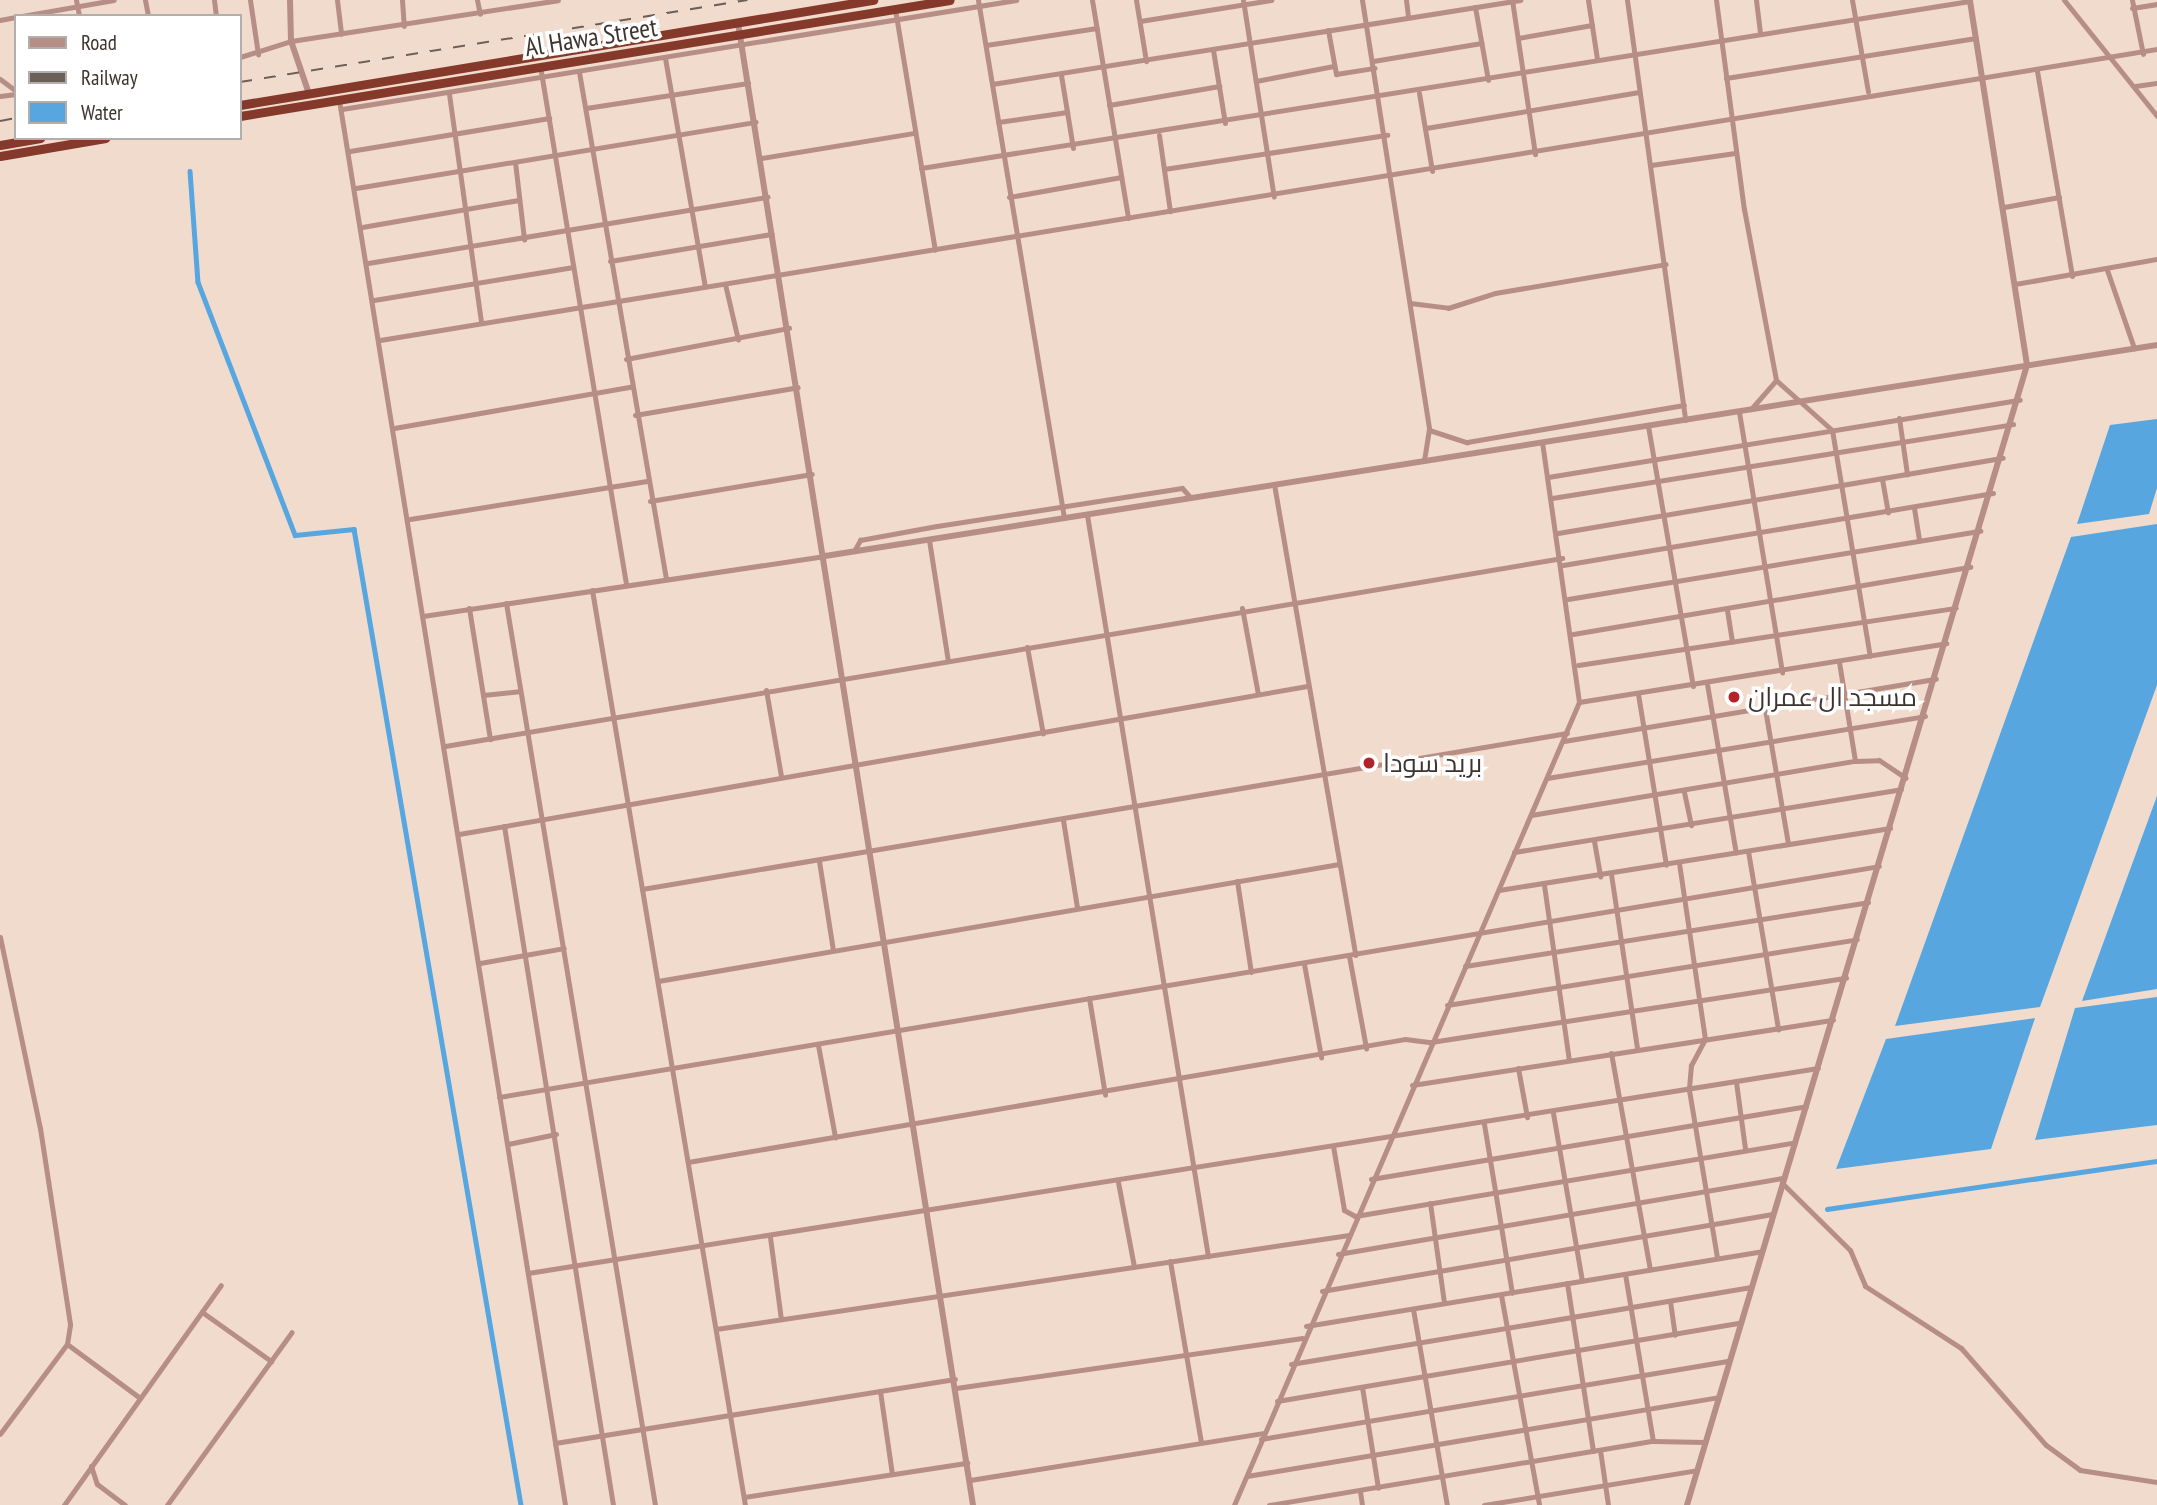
<!DOCTYPE html>
<html>
<head>
<meta charset="utf-8">
<style>
	body { margin:0 }
	#map { position:relative; width:2157px; height:1505px; overflow:hidden; background:#f1dbcd; font-family:"PT Sans Narrow",Cairo,sans-serif }
	div>[style] { position:absolute }
	[style*='--x'] { left:calc(var(--x)*1px); top:calc(var(--y)*1px); width:calc(var(--w)*1px); rotate:calc(var(--a)*1deg) }
	.water>* { inset:0; background:#57a6e0 }
	.canal>* { height:4.5px; margin:-2.25px; padding:0 2.25px; transform-origin:2.25px; border-radius:2.25px; background:#57a6e0 }
	.minor>* { height:5px; margin:-2.5px; padding:0 2.5px; transform-origin:2.5px; border-radius:2.5px; background:#b78e85 }
	.tertiary>* { height:6px; margin:-3px; padding:0 3px; transform-origin:3px; border-radius:3px; background:#b78e85 }
	.trunk>* { height:9px; margin:-4.5px; padding:0 4.5px; transform-origin:4.5px; border-radius:4.5px; background:#84392b }
	.rail>* { height:2px; margin-top:-1px; transform-origin:0; background:repeating-linear-gradient(90deg,#6b5f57 0 12px,transparent 0 24px) }
	.dots>* { width:19px; height:19px; translate:-50% -50%; box-sizing:border-box; border:4px solid #fff; border-radius:50% }
	span { translate:-50% -50%; white-space:nowrap; text-align:center; line-height:1.15; -webkit-text-stroke:7px #fff; paint-order:stroke }
	.street-label { font-size:26px; color:#3d342f }
	.poi-label { font-size:26px; color:#3d342f }
	.left { translate:0 -50%; text-align:left }
	.legend { position:absolute; left:14px; top:14px; width:228px; height:126px; box-sizing:border-box; background:#fff; border:2px solid #b1aeac; margin:0; padding:9px 12px; list-style:none; font-size:21px; color:#3d342f }
	.legend li { display:flex; align-items:center; gap:14px; height:35px }
	.legend b { width:35px; border:2px solid #b1aeac }
</style>
</head>
<body>
<div id="map">
	<div class="water">
		<i style="clip-path:polygon(2157px 419px,2157px 488px,2149px 514px,2077px 524px,2110px 425px)"></i>
		<i style="clip-path:polygon(2157px 524px,2157px 685px,2040px 1007px,1895px 1026px,2071px 537px)"></i>
		<i style="clip-path:polygon(2157px 796px,2157px 989px,2082px 1001px)"></i>
		<i style="clip-path:polygon(2157px 997px,2157px 1125px,2035px 1140px,2075px 1008px)"></i>
		<i style="clip-path:polygon(2035px 1018px,1991px 1149px,1836px 1169px,1886px 1039px)"></i>
	</div>
	<div class="canal">
		<i style="--x:190;--y:171;--w:111;--a:85.9"></i>
		<i style="--x:198;--y:282;--w:271;--a:69"></i>
		<i style="--x:295;--y:535;--w:59;--a:-5.8"></i>
		<i style="--x:354;--y:529;--w:990;--a:80.29"></i>
		<i style="--x:1827;--y:1209;--w:333;--a:-8.3"></i>
	</div>
	<div class="minor">
		<i style="--x:76;--y:0;--w:16;--a:79"></i>
		<i style="--x:145;--y:0;--w:16;--a:79"></i>
		<i style="--x:214;--y:0;--w:16;--a:83"></i>
		<i style="--x:250;--y:0;--w:55;--a:81.6"></i>
		<i style="--x:337;--y:0;--w:34;--a:83"></i>
		<i style="--x:402;--y:0;--w:26;--a:86"></i>
		<i style="--x:477;--y:0;--w:14;--a:78"></i>
		<i style="--x:978;--y:0;--w:525;--a:80.57"></i>
		<i style="--x:1092;--y:0;--w:221;--a:80.6"></i>
		<i style="--x:1136;--y:0;--w:62;--a:80.7"></i>
		<i style="--x:1243;--y:0;--w:199;--a:81.1"></i>
		<i style="--x:1362;--y:0;--w:434;--a:81.1"></i>
		<i style="--x:1429;--y:429;--w:32;--a:99"></i>
		<i style="--x:1406;--y:0;--w:17;--a:83"></i>
		<i style="--x:1512;--y:0;--w:156;--a:81.5"></i>
		<i style="--x:1588;--y:0;--w:60;--a:81.3"></i>
		<i style="--x:1627;--y:0;--w:424;--a:82.1"></i>
		<i style="--x:1716;--y:0;--w:211;--a:82.4"></i>
		<i style="--x:1744;--y:209;--w:174;--a:79.4"></i>
		<i style="--x:1776;--y:380;--w:75;--a:41.8"></i>
		<i style="--x:1832;--y:430;--w:229;--a:80.5"></i>
		<i style="--x:1756;--y:0;--w:31;--a:83"></i>
		<i style="--x:1852;--y:0;--w:93;--a:80.1"></i>
		<i style="--x:2064;--y:0;--w:149;--a:51.3"></i>
		<i style="--x:2132;--y:0;--w:55;--a:78.5"></i>
		<i style="--x:1475;--y:7;--w:74;--a:79.9"></i>
		<i style="--x:2132;--y:8;--w:25;--a:-9"></i>
		<i style="--x:895;--y:9;--w:244;--a:80.6"></i>
		<i style="--x:22;--y:16;--w:93;--a:-9.9"></i>
		<i style="--x:0;--y:20;--w:16;--a:-11"></i>
		<i style="--x:1140;--y:21;--w:133;--a:-9.1"></i>
		<i style="--x:1328;--y:30;--w:45;--a:79.7"></i>
		<i style="--x:1336;--y:74;--w:39;--a:-9"></i>
		<i style="--x:1518;--y:38;--w:75;--a:-10"></i>
		<i style="--x:986;--y:45;--w:112;--a:-8.7"></i>
		<i style="--x:1213;--y:50;--w:74;--a:80.7"></i>
		<i style="--x:240;--y:57;--w:53;--a:-17.4"></i>
		<i style="--x:291;--y:41;--w:270;--a:-8.7"></i>
		<i style="--x:665;--y:58;--w:232;--a:80.1"></i>
		<i style="--x:1373;--y:61;--w:110;--a:-9.4"></i>
		<i style="--x:540;--y:66;--w:525;--a:80.57"></i>
		<i style="--x:2037;--y:71;--w:208;--a:80.3"></i>
		<i style="--x:579;--y:72;--w:514;--a:80.26"></i>
		<i style="--x:1061;--y:75;--w:74;--a:80.7"></i>
		<i style="--x:1726;--y:78;--w:253;--a:-9.1"></i>
		<i style="--x:0;--y:79;--w:20;--a:37"></i>
		<i style="--x:1256;--y:81;--w:79;--a:-10.9"></i>
		<i style="--x:992;--y:84;--w:535;--a:-9.04"></i>
		<i style="--x:2135;--y:86;--w:22;--a:-8"></i>
		<i style="--x:1419;--y:93;--w:79;--a:80.5"></i>
		<i style="--x:449;--y:94;--w:231;--a:82"></i>
		<i style="--x:0;--y:96;--w:16;--a:-7"></i>
		<i style="--x:339;--y:100;--w:1423;--a:80.86"></i>
		<i style="--x:1109;--y:105;--w:112;--a:-9.8"></i>
		<i style="--x:586;--y:108;--w:164;--a:-8.8"></i>
		<i style="--x:342;--y:109;--w:683;--a:-9.19"></i>
		<i style="--x:998;--y:122;--w:70;--a:-8.2"></i>
		<i style="--x:1426;--y:128;--w:216;--a:-9.6"></i>
		<i style="--x:1159;--y:135;--w:77;--a:81.8"></i>
		<i style="--x:350;--y:151;--w:202;--a:-9.4"></i>
		<i style="--x:761;--y:158;--w:154;--a:-9.3"></i>
		<i style="--x:515;--y:162;--w:78;--a:83.3"></i>
		<i style="--x:1651;--y:165;--w:85;--a:-8.1"></i>
		<i style="--x:921;--y:168;--w:1062;--a:-9.05"></i>
		<i style="--x:1164;--y:169;--w:226;--a:-8.7"></i>
		<i style="--x:356;--y:188;--w:405;--a:-9.4"></i>
		<i style="--x:1009;--y:197;--w:114;--a:-10.1"></i>
		<i style="--x:2004;--y:207;--w:56;--a:-10.3"></i>
		<i style="--x:362;--y:227;--w:159;--a:-9.8"></i>
		<i style="--x:610;--y:261;--w:164;--a:-9.5"></i>
		<i style="--x:368;--y:263;--w:405;--a:-9.4"></i>
		<i style="--x:2107;--y:270;--w:83;--a:70.9"></i>
		<i style="--x:725;--y:284;--w:57;--a:76.9"></i>
		<i style="--x:2015;--y:284;--w:144;--a:-10"></i>
		<i style="--x:374;--y:300;--w:202;--a:-9.4"></i>
		<i style="--x:1410;--y:303;--w:38;--a:7"></i>
		<i style="--x:1448;--y:308;--w:49;--a:-17.7"></i>
		<i style="--x:1495;--y:293;--w:173;--a:-9.6"></i>
		<i style="--x:380;--y:340;--w:1801;--a:-9.3"></i>
		<i style="--x:626;--y:359;--w:166;--a:-10.8"></i>
		<i style="--x:1751;--y:409;--w:38;--a:-49"></i>
		<i style="--x:1739;--y:412;--w:264;--a:80.6"></i>
		<i style="--x:635;--y:415;--w:165;--a:-9.7"></i>
		<i style="--x:1899;--y:418;--w:57;--a:81.9"></i>
		<i style="--x:1648;--y:426;--w:264;--a:80.2"></i>
		<i style="--x:394;--y:428;--w:240;--a:-9.9"></i>
		<i style="--x:1429;--y:430;--w:40;--a:18"></i>
		<i style="--x:1467;--y:442;--w:220;--a:-9.7"></i>
		<i style="--x:1548;--y:477;--w:478;--a:-9.3"></i>
		<i style="--x:1882;--y:479;--w:34;--a:80"></i>
		<i style="--x:1274;--y:484;--w:478;--a:80.2"></i>
		<i style="--x:1552;--y:498;--w:467;--a:-9.1"></i>
		<i style="--x:650;--y:501;--w:164;--a:-9.5"></i>
		<i style="--x:1914;--y:508;--w:33;--a:81"></i>
		<i style="--x:1087;--y:515;--w:751;--a:80.73"></i>
		<i style="--x:410;--y:519;--w:240;--a:-9.1"></i>
		<i style="--x:1558;--y:533;--w:451;--a:-9.6"></i>
		<i style="--x:929;--y:540;--w:122;--a:81.1"></i>
		<i style="--x:854;--y:551;--w:13;--a:-61"></i>
		<i style="--x:860;--y:540;--w:78;--a:-10.3"></i>
		<i style="--x:937;--y:526;--w:248;--a:-8.8"></i>
		<i style="--x:1182;--y:488;--w:13;--a:48"></i>
		<i style="--x:1563;--y:565;--w:436;--a:-9.5"></i>
		<i style="--x:592;--y:590;--w:928;--a:80.51"></i>
		<i style="--x:1568;--y:599;--w:418;--a:-9.4"></i>
		<i style="--x:506;--y:603;--w:914;--a:80.62"></i>
		<i style="--x:469;--y:608;--w:133;--a:80.9"></i>
		<i style="--x:1242;--y:608;--w:87;--a:79.5"></i>
		<i style="--x:1727;--y:610;--w:32;--a:81"></i>
		<i style="--x:423;--y:616;--w:406;--a:-8.5"></i>
		<i style="--x:1573;--y:634;--w:403;--a:-9.6"></i>
		<i style="--x:1027;--y:647;--w:88;--a:79.6"></i>
		<i style="--x:1839;--y:662;--w:100;--a:80.8"></i>
		<i style="--x:1578;--y:665;--w:382;--a:-8.6"></i>
		<i style="--x:1707;--y:684;--w:171;--a:80.3"></i>
		<i style="--x:766;--y:690;--w:87;--a:80.1"></i>
		<i style="--x:1638;--y:694;--w:173;--a:80.7"></i>
		<i style="--x:483;--y:695;--w:36;--a:-6"></i>
		<i style="--x:1579;--y:702;--w:372;--a:-9.1"></i>
		<i style="--x:1765;--y:709;--w:137;--a:80.3"></i>
		<i style="--x:1564;--y:741;--w:377;--a:-9.5"></i>
		<i style="--x:445;--y:746;--w:1133;--a:-9.55"></i>
		<i style="--x:1547;--y:778;--w:383;--a:-9.3"></i>
		<i style="--x:1684;--y:792;--w:34;--a:78"></i>
		<i style="--x:1531;--y:815;--w:328;--a:-9.5"></i>
		<i style="--x:1855;--y:761;--w:24;--a:-2"></i>
		<i style="--x:1879;--y:760;--w:32;--a:34"></i>
		<i style="--x:1063;--y:820;--w:88;--a:80.9"></i>
		<i style="--x:504;--y:826;--w:688;--a:80.88"></i>
		<i style="--x:459;--y:834;--w:861;--a:-9.9"></i>
		<i style="--x:1594;--y:841;--w:36;--a:80"></i>
		<i style="--x:1748;--y:851;--w:181;--a:80.4"></i>
		<i style="--x:1514;--y:852;--w:392;--a:-9.2"></i>
		<i style="--x:819;--y:861;--w:90;--a:81.1"></i>
		<i style="--x:1679;--y:863;--w:178;--a:81.6"></i>
		<i style="--x:1705;--y:1039;--w:30;--a:118"></i>
		<i style="--x:1691;--y:1065;--w:25;--a:95"></i>
		<i style="--x:1689;--y:1090;--w:170;--a:80.5"></i>
		<i style="--x:1611;--y:874;--w:176;--a:81.5"></i>
		<i style="--x:1237;--y:881;--w:92;--a:81.3"></i>
		<i style="--x:1544;--y:885;--w:177;--a:81.9"></i>
		<i style="--x:642;--y:889;--w:938;--a:-9.57"></i>
		<i style="--x:1499;--y:890;--w:396;--a:-9"></i>
		<i style="--x:0;--y:937;--w:195;--a:78.2"></i>
		<i style="--x:40;--y:1128;--w:199;--a:81.3"></i>
		<i style="--x:70;--y:1325;--w:19;--a:99"></i>
		<i style="--x:67;--y:1344;--w:112;--a:126.7"></i>
		<i style="--x:1349;--y:956;--w:94;--a:79.5"></i>
		<i style="--x:480;--y:963;--w:85;--a:-10.1"></i>
		<i style="--x:1304;--y:964;--w:95;--a:79.6"></i>
		<i style="--x:1465;--y:966;--w:408;--a:-9"></i>
		<i style="--x:658;--y:981;--w:691;--a:-9.75"></i>
		<i style="--x:1089;--y:998;--w:98;--a:80.6"></i>
		<i style="--x:1447;--y:1005;--w:415;--a:-9.1"></i>
		<i style="--x:818;--y:1045;--w:94;--a:79.5"></i>
		<i style="--x:1611;--y:1053;--w:220;--a:79.8"></i>
		<i style="--x:1518;--y:1068;--w:50;--a:79.6"></i>
		<i style="--x:1736;--y:1082;--w:68;--a:82.3"></i>
		<i style="--x:1412;--y:1085;--w:426;--a:-8.8"></i>
		<i style="--x:499;--y:1097;--w:1399;--a:-9.5"></i>
		<i style="--x:1553;--y:1113;--w:170;--a:80.2"></i>
		<i style="--x:1484;--y:1124;--w:171;--a:80.6"></i>
		<i style="--x:508;--y:1144;--w:49;--a:-11.8"></i>
		<i style="--x:1333;--y:1146;--w:65;--a:80.2"></i>
		<i style="--x:1344;--y:1210;--w:13;--a:29"></i>
		<i style="--x:1355;--y:1216;--w:446;--a:-9.5"></i>
		<i style="--x:688;--y:1162;--w:727;--a:-9.73"></i>
		<i style="--x:1405;--y:1039;--w:26;--a:7"></i>
		<i style="--x:1431;--y:1042;--w:420;--a:-8.8"></i>
		<i style="--x:1371;--y:1179;--w:441;--a:-9.5"></i>
		<i style="--x:1118;--y:1182;--w:86;--a:79.3"></i>
		<i style="--x:1782;--y:1183;--w:95;--a:44.6"></i>
		<i style="--x:1850;--y:1250;--w:39;--a:67"></i>
		<i style="--x:1865;--y:1286;--w:114;--a:32.9"></i>
		<i style="--x:1961;--y:1348;--w:129;--a:48.8"></i>
		<i style="--x:2046;--y:1445;--w:42;--a:36.3"></i>
		<i style="--x:2080;--y:1470;--w:78;--a:8.9"></i>
		<i style="--x:1430;--y:1203;--w:101;--a:82"></i>
		<i style="--x:770;--y:1237;--w:83;--a:82.4"></i>
		<i style="--x:1338;--y:1254;--w:451;--a:-9.7"></i>
		<i style="--x:1170;--y:1261;--w:184;--a:80.3"></i>
		<i style="--x:528;--y:1273;--w:1306;--a:-9.03"></i>
		<i style="--x:1625;--y:1274;--w:169;--a:80.5"></i>
		<i style="--x:1567;--y:1283;--w:170;--a:81.2"></i>
		<i style="--x:1322;--y:1291;--w:457;--a:-9.7"></i>
		<i style="--x:1501;--y:1295;--w:213;--a:79.7"></i>
		<i style="--x:1670;--y:1301;--w:34;--a:82"></i>
		<i style="--x:1413;--y:1309;--w:199;--a:80.2"></i>
		<i style="--x:202;--y:1312;--w:85;--a:35.4"></i>
		<i style="--x:1306;--y:1326;--w:462;--a:-9.3"></i>
		<i style="--x:716;--y:1329;--w:640;--a:-8.45"></i>
		<i style="--x:67;--y:1344;--w:91;--a:36.5"></i>
		<i style="--x:1291;--y:1364;--w:465;--a:-9.5"></i>
		<i style="--x:1362;--y:1387;--w:102;--a:81"></i>
		<i style="--x:956;--y:1388;--w:350;--a:-8.2"></i>
		<i style="--x:880;--y:1391;--w:84;--a:81.8"></i>
		<i style="--x:1277;--y:1401;--w:469;--a:-9.6"></i>
		<i style="--x:1261;--y:1439;--w:473;--a:-9.5"></i>
		<i style="--x:555;--y:1443;--w:405;--a:-9.1"></i>
		<i style="--x:1600;--y:1450;--w:56;--a:81.7"></i>
		<i style="--x:91;--y:1466;--w:19;--a:72"></i>
		<i style="--x:97;--y:1484;--w:35;--a:37"></i>
		<i style="--x:1247;--y:1476;--w:478;--a:-9.5"></i>
		<i style="--x:970;--y:1480;--w:298;--a:-9.1"></i>
		<i style="--x:1360;--y:1491;--w:14;--a:82"></i>
		<i style="--x:744;--y:1497;--w:226;--a:-8.7"></i>
		<i style="--x:64;--y:1505;--w:270;--a:-54.5"></i>
		<i style="--x:167;--y:1505;--w:213;--a:-54.2"></i>
		<i style="--x:1234;--y:1505;--w:874;--a:-66.75"></i>
		<i style="--x:1579;--y:702;--w:262;--a:-98.1"></i>
		<i style="--x:1269;--y:1505;--w:389;--a:-9.5"></i>
		<i style="--x:1653;--y:1441;--w:52;--a:1.1"></i>
		<i style="--x:1484;--y:1505;--w:216;--a:-9.3"></i>
	</div>
	<div class="tertiary">
		<i style="--x:290;--y:0;--w:41;--a:88.6"></i>
		<i style="--x:291;--y:41;--w:56;--a:71.2"></i>
		<i style="--x:738;--y:23;--w:1501;--a:80.99"></i>
		<i style="--x:825;--y:556;--w:1349;--a:-9"></i>
		<i style="--x:1687;--y:1505;--w:1190;--a:-73.39"></i>
		<i style="--x:2027;--y:365;--w:369;--a:-98.9"></i>
	</div>
	<div class="trunk">
		<i style="--x:240;--y:105;--w:642;--a:-9.42"></i>
		<i style="--x:240;--y:116;--w:719;--a:-9.28"></i>
		<i style="--x:0;--y:145;--w:41;--a:-9.9"></i>
		<i style="--x:0;--y:156;--w:107;--a:-9.7"></i>
	</div>
	<div class="rail">
		<i style="--x:240;--y:82;--w:514;--a:-9.19"></i>
		<i style="--x:0;--y:121;--w:16;--a:-11"></i>
	</div>
	<div class="dots">
		<i style="left:1734px;top:697px;background:#b32228"></i>
		<i style="left:1369px;top:763px;background:#b32228"></i>
	</div>
	<div class="street-label">
		<span style="left:591px;top:37px;rotate:-9deg">Al Hawa Street</span>
	</div>
	<div class="poi-label">
		<span class="left" style="left:1748px;top:697px">مسجد ال عمران</span>
		<span class="left" style="left:1383px;top:763px">بريد سودا</span>
	</div>
	<ul class="legend">
	<li><b style="height:9px;background:#b78e85"></b>Road</li>
	<li><b style="height:9px;background:#6b5f57"></b>Railway</li>
	<li><b style="height:19px;background:#57a6e0"></b>Water</li>
	</ul>
</div>
</body>
</html>
